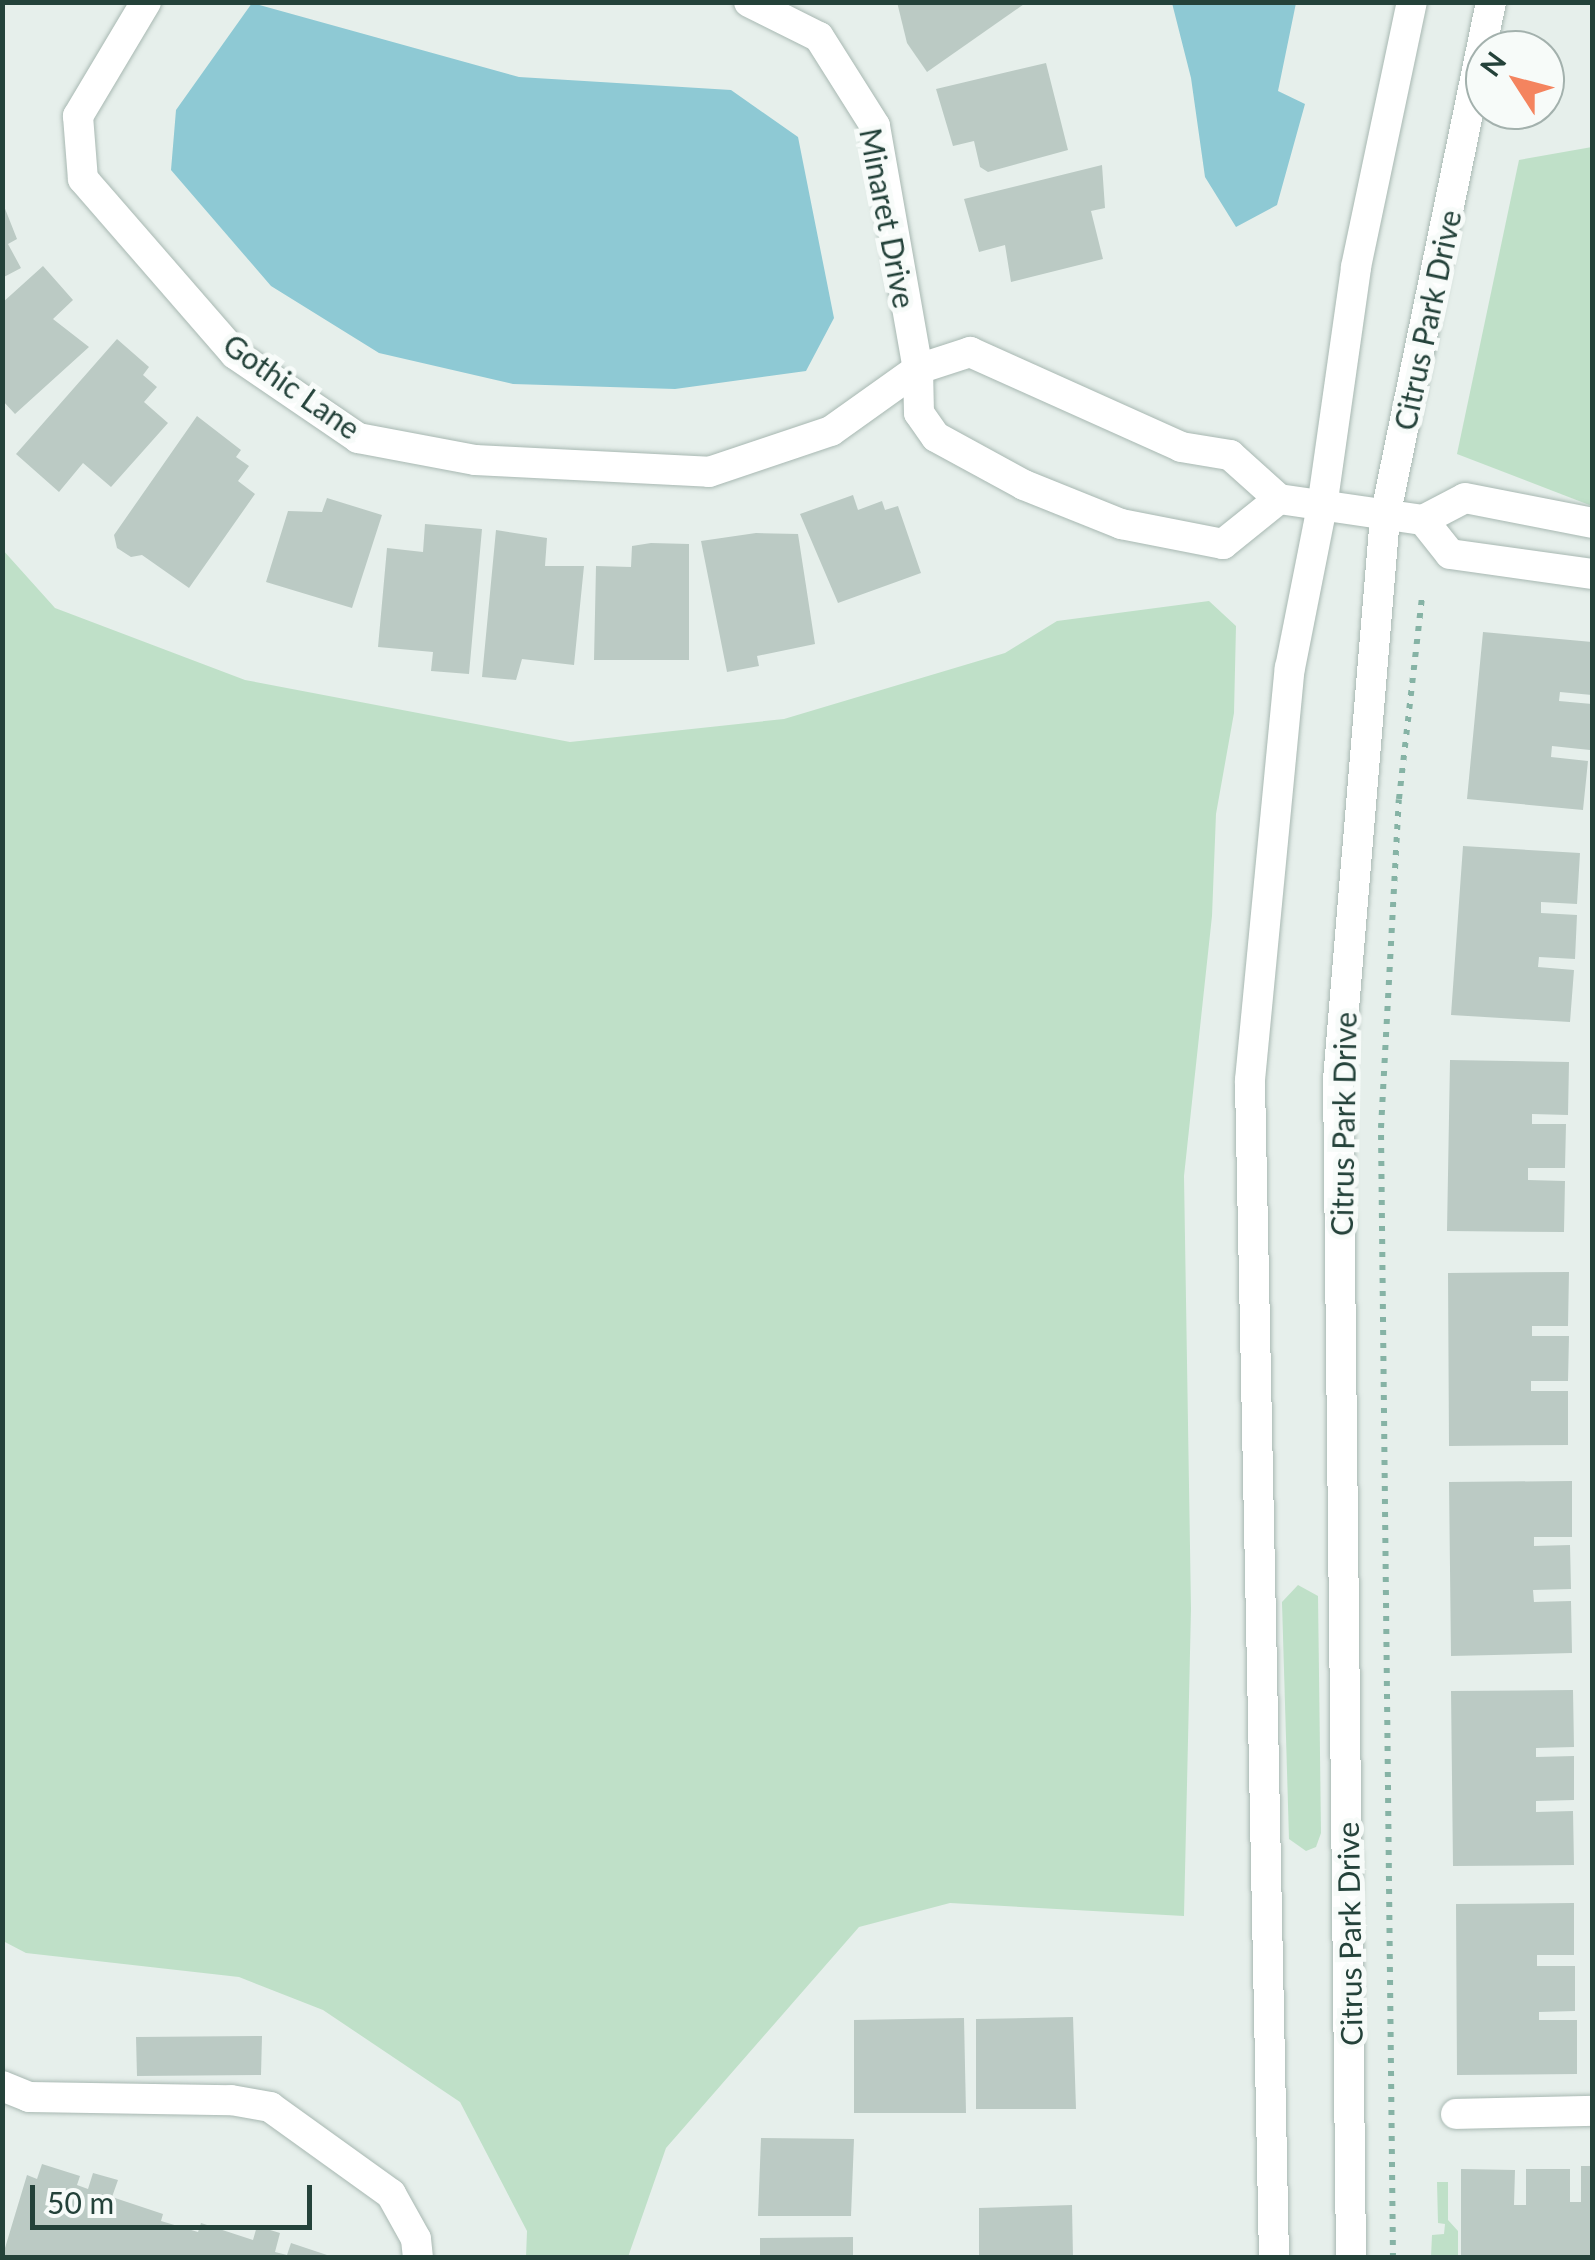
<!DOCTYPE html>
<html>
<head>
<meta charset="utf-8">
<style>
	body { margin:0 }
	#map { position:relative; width:1595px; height:2260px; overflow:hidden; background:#e6efeb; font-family:Lato,sans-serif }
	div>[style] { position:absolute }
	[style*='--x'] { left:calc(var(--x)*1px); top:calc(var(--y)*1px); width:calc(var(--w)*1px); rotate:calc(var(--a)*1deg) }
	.green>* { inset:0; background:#bfe0c8 }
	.water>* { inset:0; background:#8ec9d4 }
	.building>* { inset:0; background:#bbcac4 }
	.path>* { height:6px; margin-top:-3px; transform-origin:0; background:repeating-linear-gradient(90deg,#86b3a5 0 5px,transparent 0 13px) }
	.roads { filter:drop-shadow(0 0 2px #a8b8b2) drop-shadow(0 0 2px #a8b8b2) }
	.street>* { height:30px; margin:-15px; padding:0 15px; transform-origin:15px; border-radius:15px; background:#fff }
	.secondary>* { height:30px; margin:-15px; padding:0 15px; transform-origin:15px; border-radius:15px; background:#fff }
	span { translate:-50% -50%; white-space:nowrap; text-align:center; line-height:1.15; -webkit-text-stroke:10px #f7fbf9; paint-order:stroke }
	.street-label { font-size:30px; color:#24423a }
	.frame { position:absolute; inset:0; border:5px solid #24423a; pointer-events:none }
	.north { position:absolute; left:1465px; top:30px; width:100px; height:100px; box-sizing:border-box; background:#f7fbf9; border:2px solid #a3b1ad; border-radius:50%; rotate:306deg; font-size:28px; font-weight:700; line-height:40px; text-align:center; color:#24423a }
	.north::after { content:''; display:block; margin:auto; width:35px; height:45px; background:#f4845f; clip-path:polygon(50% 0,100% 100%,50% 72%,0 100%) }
	.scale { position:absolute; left:30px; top:2185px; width:282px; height:45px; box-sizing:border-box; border:5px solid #24423a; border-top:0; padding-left:12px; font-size:30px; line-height:35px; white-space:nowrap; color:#24423a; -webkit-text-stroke:8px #f7fbf9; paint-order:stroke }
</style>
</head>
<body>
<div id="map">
	<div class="green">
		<i style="clip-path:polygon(1592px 147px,1592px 506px,1457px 454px,1519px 160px)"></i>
		<i style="clip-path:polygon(2px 549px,55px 608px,245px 680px,570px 742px,784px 719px,1005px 653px,1057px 621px,1209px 601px,1236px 626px,1234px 713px,1216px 814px,1212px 916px,1184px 1176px,1191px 1609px,1184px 1916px,950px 1903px,859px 1927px,666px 2148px,628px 2257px,526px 2257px,527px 2231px,460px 2102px,323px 2010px,239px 1977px,26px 1953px,3px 1941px)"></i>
		<i style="clip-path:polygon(1298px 1585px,1318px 1596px,1321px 1833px,1316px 1847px,1306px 1851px,1289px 1839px,1282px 1602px)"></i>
		<i style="clip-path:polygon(1437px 2182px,1448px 2182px,1448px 2220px,1458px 2231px,1458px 2257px,1431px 2257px,1432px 2235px,1444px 2234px,1445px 2224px,1438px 2223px)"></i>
	</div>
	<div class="water">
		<i style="clip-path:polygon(252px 3px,519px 77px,731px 90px,798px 137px,834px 318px,806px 371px,675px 389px,513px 384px,379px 353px,271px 286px,171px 170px,176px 110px)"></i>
		<i style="clip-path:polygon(1172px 3px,1296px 3px,1278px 91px,1305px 104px,1277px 205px,1236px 227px,1205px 177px,1191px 78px)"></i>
	</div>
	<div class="building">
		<i style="clip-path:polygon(897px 2px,1027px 2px,927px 72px,907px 43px)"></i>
		<i style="clip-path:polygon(1046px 63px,1068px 150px,988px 172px,980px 167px,974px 141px,953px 146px,936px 89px)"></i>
		<i style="clip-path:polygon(1102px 165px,1105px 208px,1091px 211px,1103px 259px,1011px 282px,1005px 245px,979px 252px,964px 199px)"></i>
		<i style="clip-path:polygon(2px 201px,17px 239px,8px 244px,21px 268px,2px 278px)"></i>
		<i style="clip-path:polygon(43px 266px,73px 300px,53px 319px,89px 347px,15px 414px,2px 400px,2px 303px)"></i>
		<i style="clip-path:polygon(117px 339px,149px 367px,143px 375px,157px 387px,144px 402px,168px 423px,111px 487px,83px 463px,59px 492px,16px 454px)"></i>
		<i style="clip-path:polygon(197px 416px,241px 450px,236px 457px,249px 466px,238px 481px,255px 494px,189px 588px,142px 555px,131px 557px,117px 548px,114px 535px)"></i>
		<i style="clip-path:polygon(853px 495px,858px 510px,882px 501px,885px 510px,898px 506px,921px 573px,838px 603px,800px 514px)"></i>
		<i style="clip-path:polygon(327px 498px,382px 515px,352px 608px,266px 582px,288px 511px,322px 512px)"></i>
		<i style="clip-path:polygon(425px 524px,482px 529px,469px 674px,431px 671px,433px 652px,378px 647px,387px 548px,423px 552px)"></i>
		<i style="clip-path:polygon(496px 530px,547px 538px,545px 566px,584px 566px,574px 665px,522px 659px,516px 680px,482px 677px)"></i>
		<i style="clip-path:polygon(756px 533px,798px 534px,815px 644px,757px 656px,759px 666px,727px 672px,701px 541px)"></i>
		<i style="clip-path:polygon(651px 543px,689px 544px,689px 660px,594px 660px,596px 566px,631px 567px,632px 546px)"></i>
		<i style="clip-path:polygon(1483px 632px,1592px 642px,1592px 695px,1560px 692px,1559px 701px,1592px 704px,1590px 750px,1552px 746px,1551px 757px,1588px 761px,1583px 810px,1467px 799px)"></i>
		<i style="clip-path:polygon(1463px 846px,1580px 853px,1577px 904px,1541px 902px,1541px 913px,1577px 915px,1575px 959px,1539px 957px,1538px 967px,1574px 970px,1570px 1022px,1451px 1015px)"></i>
		<i style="clip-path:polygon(1450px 1060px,1569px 1062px,1568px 1115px,1532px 1114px,1532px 1124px,1566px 1124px,1565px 1168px,1528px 1168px,1528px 1180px,1565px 1181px,1564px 1232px,1447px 1231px)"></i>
		<i style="clip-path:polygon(1569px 1272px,1568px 1326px,1532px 1326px,1532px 1336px,1569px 1336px,1568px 1381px,1531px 1381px,1531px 1391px,1568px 1391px,1568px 1445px,1449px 1446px,1448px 1273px)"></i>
		<i style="clip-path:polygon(1572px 1481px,1572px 1537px,1534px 1537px,1534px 1546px,1570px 1545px,1571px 1589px,1533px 1590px,1534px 1602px,1571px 1601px,1572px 1653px,1451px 1656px,1449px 1482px)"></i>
		<i style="clip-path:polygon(1573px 1690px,1574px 1747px,1536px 1748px,1536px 1757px,1574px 1756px,1574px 1800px,1536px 1801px,1536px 1812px,1573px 1811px,1574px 1865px,1453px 1866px,1451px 1691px)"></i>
		<i style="clip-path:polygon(1574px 1903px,1574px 1955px,1537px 1955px,1537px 1966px,1575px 1966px,1575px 2011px,1539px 2012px,1539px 2020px,1577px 2020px,1577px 2074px,1457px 2075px,1456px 1904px)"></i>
		<i style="clip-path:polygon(1073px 2017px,1076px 2109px,976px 2109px,976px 2019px)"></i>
		<i style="clip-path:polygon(964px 2018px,966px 2113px,854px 2113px,854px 2020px)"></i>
		<i style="clip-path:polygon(262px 2036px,261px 2075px,137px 2076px,136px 2037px)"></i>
		<i style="clip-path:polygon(761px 2138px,854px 2139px,851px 2216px,758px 2216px)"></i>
		<i style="clip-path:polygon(42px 2164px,80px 2176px,77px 2185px,88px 2189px,93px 2173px,118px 2180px,112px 2197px,163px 2214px,161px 2221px,198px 2232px,201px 2223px,253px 2240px,257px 2226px,280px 2233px,275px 2252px,287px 2255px,291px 2243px,336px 2258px,2px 2258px,27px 2175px,37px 2179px)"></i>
		<i style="clip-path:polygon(1581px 2166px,1592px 2166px,1592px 2258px,1461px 2258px,1461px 2169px,1515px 2170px,1514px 2205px,1526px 2205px,1526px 2169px,1570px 2169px,1570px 2202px,1581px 2202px)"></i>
		<i style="clip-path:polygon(1072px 2205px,1073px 2258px,979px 2258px,979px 2208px)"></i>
		<i style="clip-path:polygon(853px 2237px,853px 2258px,760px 2258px,760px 2238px)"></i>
	</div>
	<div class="path">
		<i style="--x:1393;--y:2258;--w:1130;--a:-90.61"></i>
		<i style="--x:1381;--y:1128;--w:329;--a:-86.9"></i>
		<i style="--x:1399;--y:799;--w:203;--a:-83.5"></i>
	</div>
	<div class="roads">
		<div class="street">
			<i style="--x:146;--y:2;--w:133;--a:120.8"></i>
			<i style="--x:78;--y:116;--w:63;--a:85.5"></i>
			<i style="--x:83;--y:179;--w:232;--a:49"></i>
			<i style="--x:235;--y:354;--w:149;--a:34.3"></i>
			<i style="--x:358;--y:438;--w:119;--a:10.6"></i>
			<i style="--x:475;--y:460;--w:234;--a:2.9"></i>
			<i style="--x:709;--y:472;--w:129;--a:-18.6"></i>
			<i style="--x:831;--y:431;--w:107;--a:-35.5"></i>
			<i style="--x:918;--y:369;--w:55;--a:-18.1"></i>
			<i style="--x:970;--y:352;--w:231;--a:24.2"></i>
			<i style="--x:1181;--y:447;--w:50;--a:9.3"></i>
			<i style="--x:1230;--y:455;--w:66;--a:41.9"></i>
			<i style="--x:1279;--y:499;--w:146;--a:8.3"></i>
			<i style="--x:1423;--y:520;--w:47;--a:-27.6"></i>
			<i style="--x:1465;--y:498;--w:129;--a:11.1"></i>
			<i style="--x:749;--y:2;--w:78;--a:26.6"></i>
			<i style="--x:819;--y:37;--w:105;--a:57.8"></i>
			<i style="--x:875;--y:126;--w:247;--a:80"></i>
			<i style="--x:918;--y:369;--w:44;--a:88.7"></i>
			<i style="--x:919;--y:413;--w:29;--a:55"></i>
			<i style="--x:936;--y:437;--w:100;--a:28.6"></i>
			<i style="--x:1024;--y:485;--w:105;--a:21.9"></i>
			<i style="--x:1121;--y:524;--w:104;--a:11.1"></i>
			<i style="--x:1223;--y:544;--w:72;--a:-38.8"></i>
			<i style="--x:1423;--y:520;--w:43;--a:51.5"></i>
			<i style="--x:1450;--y:554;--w:143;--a:8"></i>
			<i style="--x:2;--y:2086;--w:29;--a:22"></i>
			<i style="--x:29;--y:2097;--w:202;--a:0.9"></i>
			<i style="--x:231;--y:2100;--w:40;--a:10"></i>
			<i style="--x:270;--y:2107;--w:149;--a:35.7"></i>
			<i style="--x:391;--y:2194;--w:51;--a:60.9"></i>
			<i style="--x:416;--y:2239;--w:19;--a:84"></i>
			<i style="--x:1456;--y:2114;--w:136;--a:-1.3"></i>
		</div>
		<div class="secondary">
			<i style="--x:1274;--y:2258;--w:1178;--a:-91.17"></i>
			<i style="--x:1250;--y:1080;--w:414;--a:-84.5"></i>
			<i style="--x:1290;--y:668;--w:164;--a:-78.8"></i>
			<i style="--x:1322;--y:507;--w:242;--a:-81.9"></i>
			<i style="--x:1356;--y:267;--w:271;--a:-78.1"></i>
			<i style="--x:1351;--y:2258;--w:1178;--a:-90.63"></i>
			<i style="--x:1338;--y:1080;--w:565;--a:-85.23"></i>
			<i style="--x:1385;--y:517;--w:526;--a:-78.37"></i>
		</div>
	</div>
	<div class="street-label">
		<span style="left:888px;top:218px;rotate:79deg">Minaret Drive</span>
		<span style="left:1427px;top:320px;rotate:-78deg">Citrus Park Drive</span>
		<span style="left:292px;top:386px;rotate:35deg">Gothic Lane</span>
		<span style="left:1343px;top:1124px;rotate:-89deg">Citrus Park Drive</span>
		<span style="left:1349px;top:1934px;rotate:-91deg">Citrus Park Drive</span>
	</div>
	<div class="frame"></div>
	<div class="north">N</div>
	<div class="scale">50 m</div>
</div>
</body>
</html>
